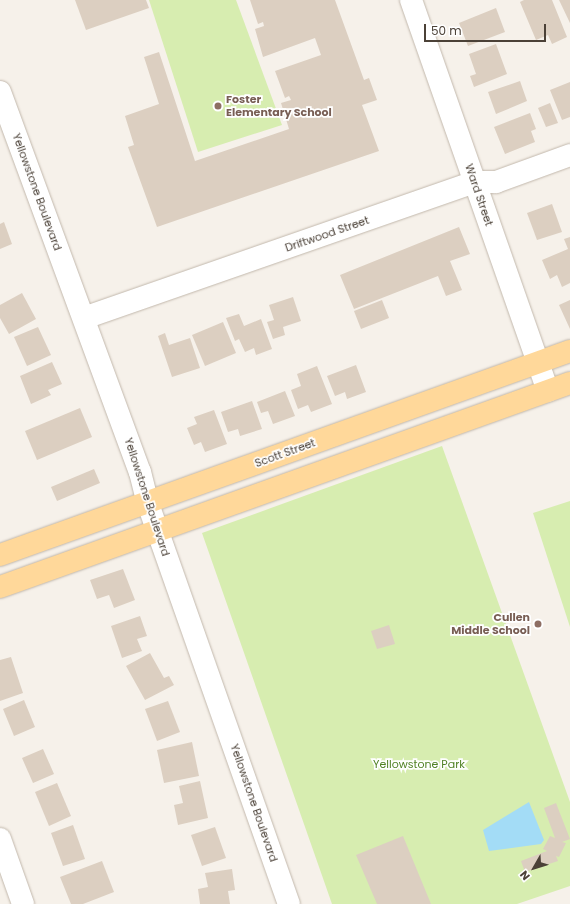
<!DOCTYPE html>
<html>
<head>
<meta charset="utf-8">
<style>
	body { margin:0 }
	#map { position:relative; width:570px; height:904px; overflow:hidden; background:#f6f1ea; font-family:Poppins,sans-serif }
	div>[style] { position:absolute }
	[style*='--x'] { left:calc(var(--x)*1px); top:calc(var(--y)*1px); width:calc(var(--w)*1px); rotate:calc(var(--a)*1deg) }
	.green>* { inset:0; background:#d7edb0 }
	.water>* { inset:0; background:#a3dcf6 }
	.building>* { inset:0; background:#dccfc1 }
	.roads { filter:drop-shadow(0 0 1px #c2b8ac) drop-shadow(0 0 1px #c2b8ac) }
	.minor>* { height:22px; margin:-11px; padding:0 11px; transform-origin:11px; border-radius:11px; background:#fff }
	.major>* { height:22px; margin:-11px; padding:0 11px; transform-origin:11px; border-radius:11px; background:#ffd89a }
	.dots>* { width:11px; height:11px; translate:-50% -50%; box-sizing:border-box; border:2px solid #fff; border-radius:50% }
	span { translate:-50% -50%; white-space:nowrap; text-align:center; line-height:1.15; -webkit-text-stroke:3.5px #fff; paint-order:stroke }
	.education-label { font-size:11px; color:#785e54; font-weight:700 }
	.left { translate:0 -50%; text-align:left }
	.right { translate:-100% -50%; text-align:right }
	.street-label { font-size:11px; color:#4b4137 }
	.park-label { font-size:11px; color:#518225 }
	.north { position:absolute; left:514px; top:848px; width:40px; height:40px; -webkit-text-stroke:3px #fff; paint-order:stroke; rotate:231deg; font-size:11px; font-weight:700; line-height:16px; text-align:center; color:#4b4137 }
	.north::after { content:''; display:block; margin:auto; width:14px; height:18px; background:#4b4137; clip-path:polygon(50% 0,100% 100%,50% 72%,0 100%) }
	.scale { position:absolute; left:424px; top:24px; width:122px; height:18px; box-sizing:border-box; border:2px solid #4b4137; border-top:0; padding-left:5px; font-size:12px; line-height:14px; white-space:nowrap; color:#4b4137; -webkit-text-stroke:3px #fff; paint-order:stroke }
</style>
</head>
<body>
<div id="map">
	<div class="green">
		<i style="clip-path:polygon(149px 0,236px 0,282px 125px,198px 152px)"></i>
		<i style="clip-path:polygon(442px 446px,570px 802px,570px 886px,517px 904px,332px 904px,202px 533px)"></i>
		<i style="clip-path:polygon(570px 501px,570px 627px,533px 513px)"></i>
	</div>
	<div class="water">
		<i style="clip-path:polygon(529px 802px,544px 840px,541px 844px,489px 851px,483px 830px)"></i>
	</div>
	<div class="building">
		<i style="clip-path:polygon(75px 0,146px 0,149px 8px,86px 30px)"></i>
		<i style="clip-path:polygon(250px 0,335px 0,364px 80px,369px 78px,377px 100px,362px 105px,379px 151px,157px 227px,128px 147px,134px 145px,125px 116px,159px 104px,144px 57px,159px 52px,195px 161px,289px 129px,281px 103px,291px 100px,289px 96px,285px 98px,275px 71px,321px 55px,315px 38px,263px 57px,255px 29px,264px 26px,263px 22px,258px 24px)"></i>
		<i style="clip-path:polygon(524px 0,552px 0,567px 37px,552px 44px,548px 35px,536px 40px,520px 2px)"></i>
		<i style="clip-path:polygon(559px 0,570px 0,570px 23px)"></i>
		<i style="clip-path:polygon(496px 8px,505px 32px,468px 46px,459px 23px)"></i>
		<i style="clip-path:polygon(496px 44px,507px 74px,474px 87px,470px 76px,476px 74px,469px 54px)"></i>
		<i style="clip-path:polygon(520px 81px,527px 101px,496px 114px,488px 92px)"></i>
		<i style="clip-path:polygon(570px 82px,570px 117px,562px 120px,550px 90px)"></i>
		<i style="clip-path:polygon(550px 103px,558px 123px,546px 127px,538px 108px)"></i>
		<i style="clip-path:polygon(530px 113px,536px 129px,531px 131px,535px 142px,505px 154px,494px 127px)"></i>
		<i style="clip-path:polygon(552px 204px,562px 232px,537px 240px,527px 213px)"></i>
		<i style="clip-path:polygon(4px 222px,12px 244px,0 249px,0 224px)"></i>
		<i style="clip-path:polygon(459px 227px,470px 254px,450px 261px,462px 290px,446px 296px,438px 276px,354px 309px,340px 275px)"></i>
		<i style="clip-path:polygon(570px 237px,570px 283px,562px 287px,557px 275px,550px 279px,542px 260px,568px 249px,564px 239px)"></i>
		<i style="clip-path:polygon(22px 293px,36px 319px,9px 334px,0 318px,0 305px)"></i>
		<i style="clip-path:polygon(293px 297px,301px 321px,283px 327px,285px 335px,273px 339px,267px 322px,274px 320px,269px 305px)"></i>
		<i style="clip-path:polygon(382px 300px,389px 318px,361px 329px,354px 311px)"></i>
		<i style="clip-path:polygon(570px 300px,570px 329px,559px 305px)"></i>
		<i style="clip-path:polygon(239px 314px,244px 326px,261px 319px,272px 349px,256px 355px,254px 348px,245px 352px,239px 339px,235px 341px,226px 318px)"></i>
		<i style="clip-path:polygon(223px 322px,236px 353px,205px 366px,192px 335px)"></i>
		<i style="clip-path:polygon(38px 327px,51px 355px,27px 366px,14px 337px)"></i>
		<i style="clip-path:polygon(165px 333px,169px 345px,190px 338px,200px 368px,172px 377px,158px 336px)"></i>
		<i style="clip-path:polygon(52px 362px,62px 384px,48px 390px,51px 395px,31px 404px,20px 376px)"></i>
		<i style="clip-path:polygon(356px 365px,366px 392px,347px 399px,345px 392px,335px 396px,327px 376px)"></i>
		<i style="clip-path:polygon(317px 366px,332px 404px,311px 412px,308px 405px,298px 409px,291px 390px,301px 386px,297px 374px)"></i>
		<i style="clip-path:polygon(285px 391px,295px 416px,273px 424px,268px 411px,261px 413px,257px 402px)"></i>
		<i style="clip-path:polygon(252px 401px,262px 429px,240px 436px,238px 429px,228px 432px,221px 412px)"></i>
		<i style="clip-path:polygon(80px 408px,92px 437px,37px 460px,25px 431px)"></i>
		<i style="clip-path:polygon(214px 410px,227px 444px,205px 452px,201px 442px,194px 445px,187px 428px,197px 424px,194px 417px)"></i>
		<i style="clip-path:polygon(94px 469px,100px 483px,57px 501px,51px 487px)"></i>
		<i style="clip-path:polygon(123px 569px,135px 600px,114px 608px,109px 595px,97px 599px,90px 580px)"></i>
		<i style="clip-path:polygon(140px 616px,147px 636px,137px 639px,142px 651px,122px 658px,111px 626px)"></i>
		<i style="clip-path:polygon(389px 625px,395px 644px,377px 649px,371px 631px)"></i>
		<i style="clip-path:polygon(150px 653px,164px 678px,169px 676px,174px 685px,145px 700px,126px 666px)"></i>
		<i style="clip-path:polygon(11px 657px,23px 693px,0 701px,0 660px)"></i>
		<i style="clip-path:polygon(24px 700px,35px 727px,14px 736px,3px 709px)"></i>
		<i style="clip-path:polygon(168px 701px,180px 732px,157px 741px,145px 709px)"></i>
		<i style="clip-path:polygon(192px 742px,199px 776px,164px 783px,157px 750px)"></i>
		<i style="clip-path:polygon(43px 749px,54px 774px,33px 783px,22px 758px)"></i>
		<i style="clip-path:polygon(200px 781px,208px 818px,178px 825px,174px 805px,183px 803px,179px 786px)"></i>
		<i style="clip-path:polygon(57px 783px,71px 816px,49px 826px,35px 792px)"></i>
		<i style="clip-path:polygon(556px 803px,570px 839px,562px 842px,566px 843px,559px 857px,556px 856px,558px 861px,525px 872px,521px 861px,547px 851px,543px 849px,550px 836px,555px 838px,544px 808px)"></i>
		<i style="clip-path:polygon(73px 825px,85px 859px,63px 866px,51px 833px)"></i>
		<i style="clip-path:polygon(215px 827px,226px 858px,202px 866px,191px 835px)"></i>
		<i style="clip-path:polygon(403px 836px,431px 904px,377px 904px,356px 855px)"></i>
		<i style="clip-path:polygon(102px 861px,114px 892px,83px 904px,71px 904px,60px 877px)"></i>
		<i style="clip-path:polygon(232px 869px,235px 890px,228px 891px,230px 904px,200px 904px,198px 889px,208px 887px,205px 873px)"></i>
	</div>
	<div class="roads">
		<div class="minor">
			<i style="--x:411;--y:0;--w:414;--a:70.7"></i>
			<i style="--x:0;--y:92;--w:405;--a:69.8"></i>
			<i style="--x:140;--y:472;--w:30;--a:76"></i>
			<i style="--x:147;--y:501;--w:427;--a:70.6"></i>
			<i style="--x:84;--y:318;--w:414;--a:-19.2"></i>
			<i style="--x:475;--y:182;--w:21;--a:0"></i>
			<i style="--x:496;--y:182;--w:79;--a:-20"></i>
			<i style="--x:0;--y:839;--w:69;--a:70.5"></i>
		</div>
		<div class="major">
			<i style="--x:0;--y:555;--w:605;--a:-19.69"></i>
			<i style="--x:0;--y:587;--w:605;--a:-19.69"></i>
		</div>
	</div>
	<div class="dots">
		<i style="left:218px;top:106px;background:#8d6e63"></i>
		<i style="left:538px;top:624px;background:#8d6e63"></i>
	</div>
	<div class="education-label">
		<span class="left" style="left:226px;top:106px">Foster<br>Elementary School</span>
		<span class="right" style="left:530px;top:624px">Cullen<br>Middle School</span>
	</div>
	<div class="street-label">
		<span style="left:37px;top:192px;rotate:70deg">Yellowstone Boulevard</span>
		<span style="left:479px;top:195px;rotate:71deg">Ward Street</span>
		<span style="left:327px;top:234px;rotate:-19deg">Driftwood Street</span>
		<span style="left:285px;top:453px;rotate:-20deg">Scott Street</span>
		<span style="left:147px;top:497px;rotate:72deg">Yellowstone Boulevard</span>
		<span style="left:254px;top:803px;rotate:71deg">Yellowstone Boulevard</span>
	</div>
	<div class="park-label">
		<span style="left:419px;top:764px">Yellowstone Park</span>
	</div>
	<div class="north">N</div>
	<div class="scale">50 m</div>
</div>
</body>
</html>
